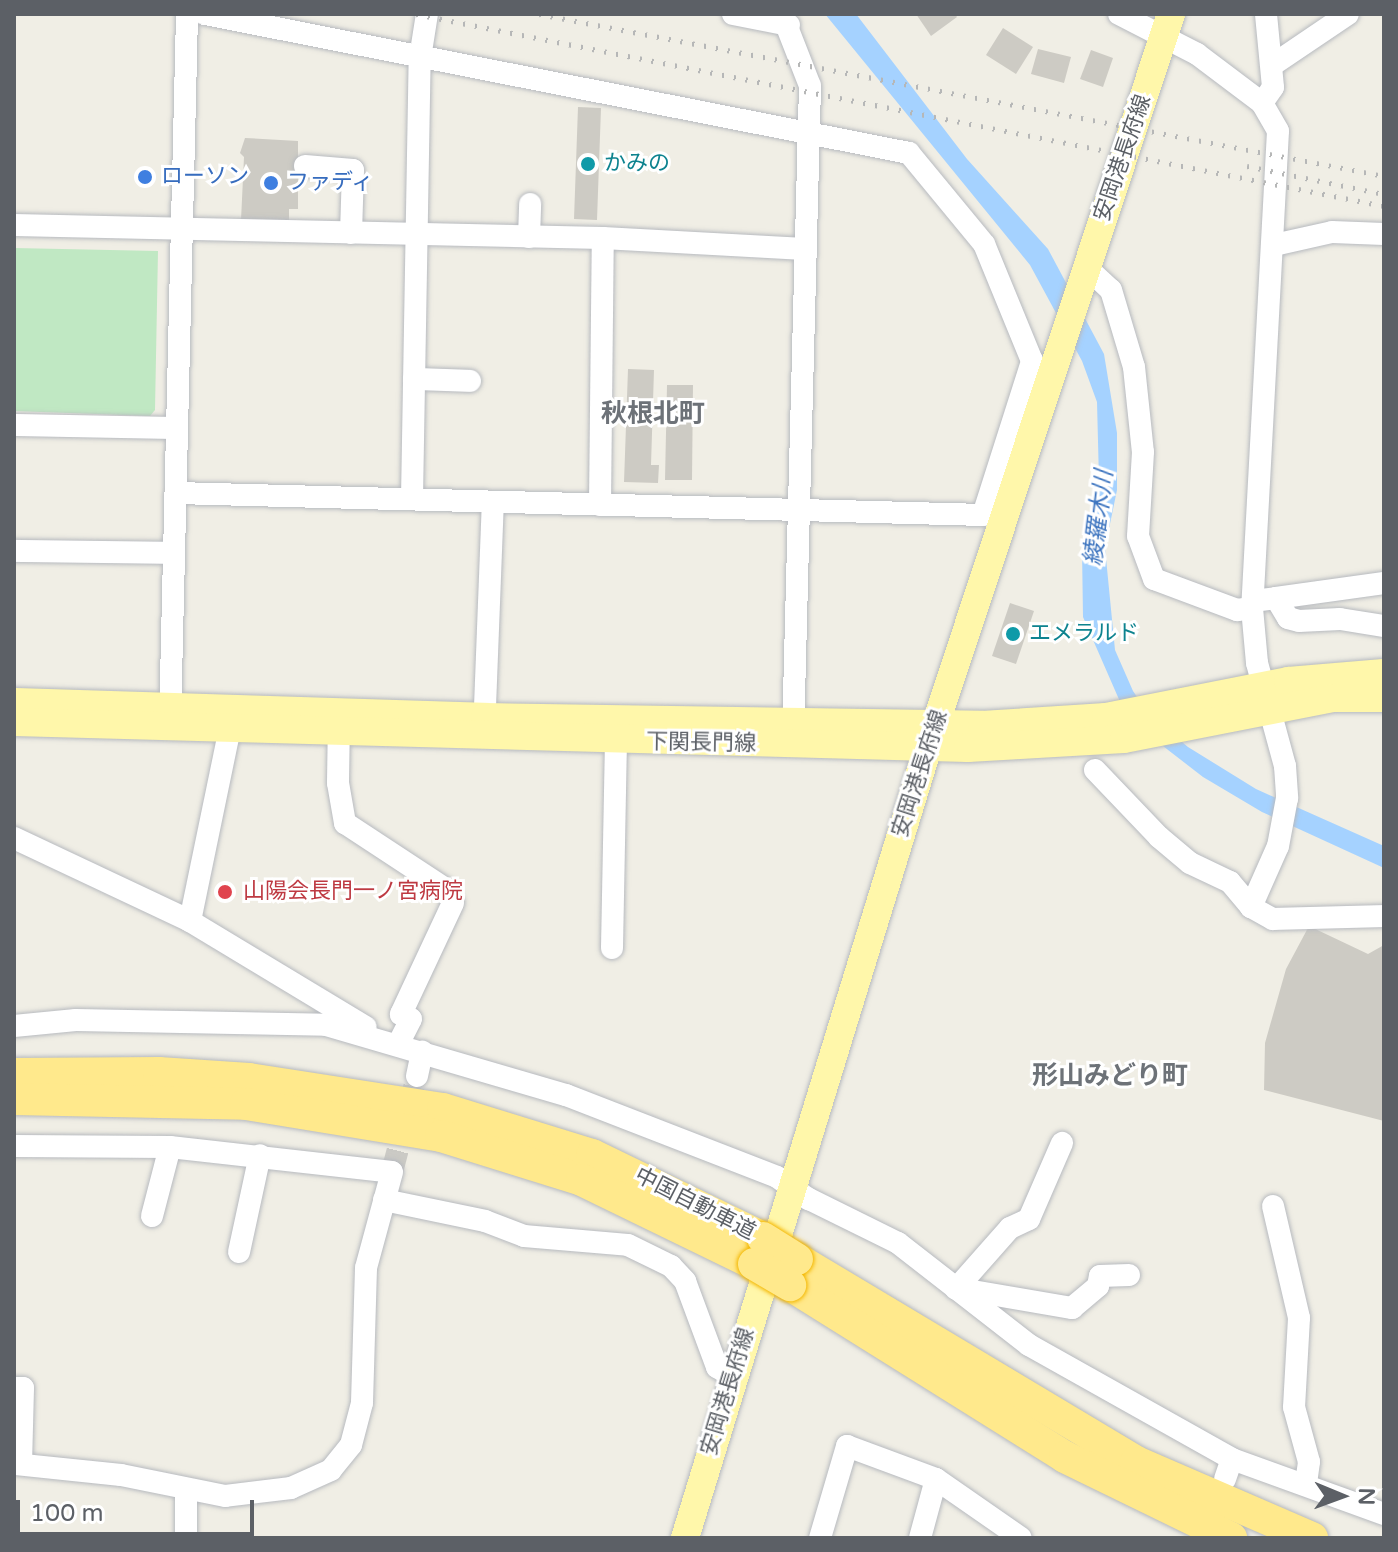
<!DOCTYPE html>
<html>
<head>
<meta charset="utf-8">
<style>
	body { margin:0 }
	#map { position:relative; width:1398px; height:1552px; overflow:hidden; background:#f0eee5; font-family:"Varela Round","Noto Sans JP",sans-serif }
	div>[style] { position:absolute }
	[style*='--x'] { left:calc(var(--x)*1px); top:calc(var(--y)*1px); width:calc(var(--w)*1px); rotate:calc(var(--a)*1deg) }
	.green>* { inset:0; background:#c0e8c3 }
	.water>* { inset:0; background:#a5d2ff }
	.building>* { inset:0; background:#cdcbc4 }
	.minor-tunnel>* { height:22px; margin-top:-11px; transform-origin:0; background:repeating-linear-gradient(90deg,#cbcac5 0 22px,transparent 0 33px) }
	.roads { filter:drop-shadow(0 0 2px #b7babf) drop-shadow(0 0 2px #b7babf) }
	.minor>* { height:22px; margin:-11px; padding:0 11px; transform-origin:11px; border-radius:11px; background:#fff }
	.major>* { height:28px; margin:-14px; padding:0 14px; transform-origin:14px; border-radius:14px; background:#fff7aa }
	.highway>* { height:32px; margin:-16px; padding:0 16px; transform-origin:16px; border-radius:16px; background:#ffe98c }
	.rail>* { height:5px; margin-top:-2.5px; transform-origin:0; background:repeating-linear-gradient(90deg,#b6b7b7 0 2px,transparent 0 12px) }
	.bridges { filter:drop-shadow(0 0 2px #f4b700) drop-shadow(0 0 2px #f4b700) }
	.highway-bridge>* { height:32px; margin:-16px; padding:0 16px; transform-origin:16px; border-radius:16px; background:#ffe98c }
	.dots>* { width:22px; height:22px; translate:-50% -50%; box-sizing:border-box; border:4px solid #fff; border-radius:50% }
	span { translate:-50% -50%; white-space:nowrap; text-align:center; line-height:1.15; -webkit-text-stroke:6px #fff; paint-order:stroke }
	.street-label { font-size:22px; color:#5c6066 }
	.culture-label { font-size:22px; color:#0d838f }
	.left { translate:0 -50%; text-align:left }
	.shop-label { font-size:22px; color:#366cbe }
	.health-label { font-size:22px; color:#be3a42 }
	.water-label { font-size:24px; color:#3f76c0; font-style:italic }
	.quarter-label { font-size:26px; color:#6d7278; font-weight:700 }
	.frame { position:absolute; inset:0; border:16px solid #5c6066; pointer-events:none }
	.north { position:absolute; left:1302px; top:1456px; width:80px; height:80px; -webkit-text-stroke:6px #fff; paint-order:stroke; rotate:91deg; font-size:22px; font-weight:700; line-height:32px; text-align:center; color:#5c6066 }
	.north::after { content:''; display:block; margin:auto; width:28px; height:36px; background:#5c6066; clip-path:polygon(50% 0,100% 100%,50% 72%,0 100%) }
	.scale { position:absolute; left:16px; top:1500px; width:238px; height:36px; box-sizing:border-box; border:4px solid #5c6066; border-top:0; padding-left:10px; font-size:24px; line-height:28px; white-space:nowrap; color:#5c6066; -webkit-text-stroke:6px #fff; paint-order:stroke }
</style>
</head>
<body>
<div id="map">
	<div class="green">
		<i style="clip-path:polygon(14px 248px,158px 251px,155px 410px,150px 416px,14px 411px)"></i>
	</div>
	<div class="water">
		<i style="clip-path:polygon(825px 14px,856px 14px,967px 159px,1048px 249px,1104px 354px,1117px 433px,1117px 490px,1105px 548px,1115px 650px,1133px 691px,1150px 716px,1188px 747px,1256px 789px,1384px 846px,1384px 868px,1262px 812px,1203px 777px,1141px 729px,1121px 704px,1083px 617px,1082px 550px,1099px 481px,1097px 402px,1082px 361px,1030px 265px)"></i>
	</div>
	<div class="building">
		<i style="clip-path:polygon(916px 14px,955px 14px,957px 17px,931px 36px)"></i>
		<i style="clip-path:polygon(1003px 28px,1033px 47px,1016px 74px,986px 55px)"></i>
		<i style="clip-path:polygon(1038px 49px,1071px 57px,1064px 83px,1031px 74px)"></i>
		<i style="clip-path:polygon(1091px 50px,1113px 58px,1103px 87px,1080px 79px)"></i>
		<i style="clip-path:polygon(578px 107px,601px 108px,597px 220px,574px 219px)"></i>
		<i style="clip-path:polygon(245px 138px,298px 141px,298px 209px,289px 209px,289px 223px,241px 220px,244px 157px,240px 153px)"></i>
		<i style="clip-path:polygon(628px 369px,654px 370px,651px 465px,659px 465px,658px 483px,624px 482px)"></i>
		<i style="clip-path:polygon(667px 385px,693px 385px,692px 480px,665px 480px)"></i>
		<i style="clip-path:polygon(1010px 603px,1034px 611px,1016px 664px,992px 656px)"></i>
		<i style="clip-path:polygon(1309px 926px,1368px 954px,1384px 945px,1384px 1121px,1264px 1090px,1265px 1043px,1286px 969px)"></i>
	</div>
	<div class="minor-tunnel">
		<i style="--x:392;--y:1172;--w:99;--a:-75.4"></i>
	</div>
	<div class="roads">
		<div class="minor">
			<i style="--x:733;--y:14;--w:57;--a:11.1"></i>
			<i style="--x:782;--y:14;--w:77;--a:68.7"></i>
			<i style="--x:810;--y:86;--w:650;--a:91.5"></i>
			<i style="--x:1119;--y:14;--w:88;--a:27.1"></i>
			<i style="--x:1197;--y:54;--w:81;--a:37"></i>
			<i style="--x:1262;--y:103;--w:32;--a:60"></i>
			<i style="--x:1278;--y:131;--w:478;--a:93.1"></i>
			<i style="--x:1252;--y:608;--w:55;--a:84.8"></i>
			<i style="--x:1257;--y:663;--w:107;--a:74.8"></i>
			<i style="--x:1285;--y:766;--w:32;--a:86"></i>
			<i style="--x:1287;--y:798;--w:49;--a:100.6"></i>
			<i style="--x:1278;--y:846;--w:67;--a:113.9"></i>
			<i style="--x:1274;--y:64;--w:89;--a:-34"></i>
			<i style="--x:1262;--y:103;--w:19;--a:-55"></i>
			<i style="--x:1273;--y:87;--w:73;--a:-95.5"></i>
			<i style="--x:305;--y:166;--w:48;--a:4.8"></i>
			<i style="--x:353;--y:170;--w:63;--a:91.8"></i>
			<i style="--x:14;--y:225;--w:589;--a:1.26"></i>
			<i style="--x:603;--y:238;--w:202;--a:3.1"></i>
			<i style="--x:529;--y:237;--w:33;--a:-88"></i>
			<i style="--x:1274;--y:245;--w:59;--a:-12.6"></i>
			<i style="--x:1332;--y:232;--w:52;--a:2.2"></i>
			<i style="--x:1085;--y:266;--w:35;--a:43"></i>
			<i style="--x:1111;--y:290;--w:80;--a:73.4"></i>
			<i style="--x:1134;--y:367;--w:85;--a:84"></i>
			<i style="--x:1143;--y:452;--w:84;--a:93.4"></i>
			<i style="--x:1138;--y:536;--w:46;--a:69.6"></i>
			<i style="--x:1154;--y:579;--w:89;--a:20.5"></i>
			<i style="--x:1237;--y:610;--w:15;--a:-8"></i>
			<i style="--x:414;--y:379;--w:56;--a:2"></i>
			<i style="--x:14;--y:425;--w:162;--a:1.1"></i>
			<i style="--x:176;--y:493;--w:807;--a:1.56"></i>
			<i style="--x:983;--y:515;--w:162;--a:-72.3"></i>
			<i style="--x:1032;--y:361;--w:126;--a:-112.3"></i>
			<i style="--x:984;--y:244;--w:118;--a:-129.5"></i>
			<i style="--x:909;--y:153;--w:718;--a:-168.83"></i>
			<i style="--x:412;--y:498;--w:440;--a:-89"></i>
			<i style="--x:420;--y:58;--w:45;--a:-81"></i>
			<i style="--x:600;--y:505;--w:267;--a:-89.4"></i>
			<i style="--x:14;--y:551;--w:158;--a:0.7"></i>
			<i style="--x:1276;--y:598;--w:109;--a:-7.9"></i>
			<i style="--x:1253;--y:601;--w:23;--a:-7"></i>
			<i style="--x:1276;--y:598;--w:23;--a:59"></i>
			<i style="--x:1288;--y:618;--w:11;--a:15"></i>
			<i style="--x:1299;--y:621;--w:41;--a:-2.8"></i>
			<i style="--x:1340;--y:619;--w:45;--a:9"></i>
			<i style="--x:339;--y:718;--w:65;--a:90.9"></i>
			<i style="--x:338;--y:783;--w:41;--a:80.1"></i>
			<i style="--x:345;--y:823;--w:122;--a:33.3"></i>
			<i style="--x:447;--y:890;--w:14;--a:65"></i>
			<i style="--x:453;--y:903;--w:123;--a:115.1"></i>
			<i style="--x:401;--y:1014;--w:11;--a:27"></i>
			<i style="--x:411;--y:1019;--w:27;--a:117"></i>
			<i style="--x:170;--y:721;--w:707;--a:-88.62"></i>
			<i style="--x:484;--y:733;--w:230;--a:-87.8"></i>
			<i style="--x:1095;--y:770;--w:93;--a:46.3"></i>
			<i style="--x:1159;--y:837;--w:40;--a:40"></i>
			<i style="--x:1190;--y:863;--w:44;--a:25.4"></i>
			<i style="--x:1230;--y:882;--w:33;--a:50"></i>
			<i style="--x:1251;--y:907;--w:25;--a:29"></i>
			<i style="--x:1273;--y:919;--w:111;--a:-1.5"></i>
			<i style="--x:14;--y:838;--w:195;--a:25.2"></i>
			<i style="--x:190;--y:921;--w:205;--a:31.1"></i>
			<i style="--x:190;--y:921;--w:211;--a:-78.3"></i>
			<i style="--x:612;--y:948;--w:207;--a:-88.9"></i>
			<i style="--x:14;--y:1026;--w:62;--a:-5.5"></i>
			<i style="--x:76;--y:1020;--w:250;--a:1.1"></i>
			<i style="--x:326;--y:1025;--w:250;--a:16.3"></i>
			<i style="--x:566;--y:1095;--w:226;--a:21.2"></i>
			<i style="--x:777;--y:1177;--w:39;--a:35"></i>
			<i style="--x:809;--y:1199;--w:99;--a:26.3"></i>
			<i style="--x:898;--y:1243;--w:166;--a:37.9"></i>
			<i style="--x:1029;--y:1345;--w:233;--a:29.3"></i>
			<i style="--x:1232;--y:1459;--w:162;--a:19.9"></i>
			<i style="--x:417;--y:1076;--w:25;--a:-78"></i>
			<i style="--x:14;--y:1146;--w:156;--a:0.4"></i>
			<i style="--x:170;--y:1147;--w:223;--a:6.4"></i>
			<i style="--x:392;--y:1172;--w:99;--a:105.2"></i>
			<i style="--x:366;--y:1268;--w:135;--a:91.7"></i>
			<i style="--x:362;--y:1403;--w:43;--a:104.7"></i>
			<i style="--x:351;--y:1445;--w:32;--a:129"></i>
			<i style="--x:331;--y:1470;--w:44;--a:155.8"></i>
			<i style="--x:291;--y:1488;--w:66;--a:173.1"></i>
			<i style="--x:225;--y:1496;--w:106;--a:-168.6"></i>
			<i style="--x:121;--y:1475;--w:108;--a:-174.1"></i>
			<i style="--x:384;--y:1200;--w:103;--a:11.7"></i>
			<i style="--x:485;--y:1221;--w:42;--a:21"></i>
			<i style="--x:524;--y:1236;--w:104;--a:4.9"></i>
			<i style="--x:628;--y:1245;--w:48;--a:26"></i>
			<i style="--x:671;--y:1266;--w:21;--a:47"></i>
			<i style="--x:685;--y:1281;--w:92;--a:69.6"></i>
			<i style="--x:717;--y:1367;--w:17;--a:31"></i>
			<i style="--x:1273;--y:1206;--w:115;--a:76.9"></i>
			<i style="--x:1299;--y:1318;--w:89;--a:93.2"></i>
			<i style="--x:1294;--y:1407;--w:57;--a:74.7"></i>
			<i style="--x:1309;--y:1462;--w:22;--a:98"></i>
			<i style="--x:152;--y:1216;--w:71;--a:-75.4"></i>
			<i style="--x:239;--y:1252;--w:99;--a:-77.8"></i>
			<i style="--x:956;--y:1289;--w:81;--a:-48.5"></i>
			<i style="--x:1010;--y:1228;--w:21;--a:-25"></i>
			<i style="--x:1029;--y:1219;--w:83;--a:-66.5"></i>
			<i style="--x:961;--y:1289;--w:113;--a:9.7"></i>
			<i style="--x:1072;--y:1308;--w:34;--a:-40"></i>
			<i style="--x:1098;--y:1286;--w:10;--a:-79"></i>
			<i style="--x:1100;--y:1276;--w:29;--a:-2"></i>
			<i style="--x:14;--y:1388;--w:9;--a:0"></i>
			<i style="--x:23;--y:1388;--w:75;--a:91.5"></i>
			<i style="--x:1225;--y:1479;--w:21;--a:-71"></i>
			<i style="--x:186;--y:1538;--w:47;--a:-90"></i>
			<i style="--x:820;--y:1538;--w:96;--a:-73.6"></i>
			<i style="--x:847;--y:1446;--w:95;--a:20.3"></i>
			<i style="--x:920;--y:1538;--w:61;--a:-74.8"></i>
			<i style="--x:936;--y:1479;--w:103;--a:34.8"></i>
		</div>
		<div class="major">
			<i style="--x:14;--y:702;--w:471;--a:1.8"></i>
			<i style="--x:485;--y:717;--w:497;--a:0.9"></i>
			<i style="--x:982;--y:725;--w:124;--a:-3.7"></i>
			<i style="--x:1106;--y:717;--w:186;--a:-11.2"></i>
			<i style="--x:1288;--y:681;--w:96;--a:-4.8"></i>
			<i style="--x:14;--y:722;--w:954;--a:1.56"></i>
			<i style="--x:968;--y:748;--w:156;--a:-3.3"></i>
			<i style="--x:1124;--y:739;--w:213;--a:-11.1"></i>
			<i style="--x:1333;--y:698;--w:51;--a:0"></i>
			<i style="--x:685;--y:1538;--w:827;--a:-72.92"></i>
			<i style="--x:928;--y:747;--w:772;--a:-71.66"></i>
		</div>
		<div class="highway">
			<i style="--x:14;--y:1074;--w:145;--a:-0.4"></i>
			<i style="--x:159;--y:1073;--w:90;--a:3.8"></i>
			<i style="--x:249;--y:1079;--w:196;--a:8.8"></i>
			<i style="--x:443;--y:1109;--w:156;--a:17.2"></i>
			<i style="--x:592;--y:1155;--w:190;--a:25.9"></i>
			<i style="--x:14;--y:1099;--w:232;--a:1.2"></i>
			<i style="--x:246;--y:1104;--w:198;--a:9.3"></i>
			<i style="--x:441;--y:1136;--w:148;--a:17.3"></i>
			<i style="--x:582;--y:1180;--w:191;--a:26"></i>
			<i style="--x:797;--y:1259;--w:395;--a:30.9"></i>
			<i style="--x:1136;--y:1462;--w:192;--a:23.4"></i>
			<i style="--x:790;--y:1285;--w:324;--a:32"></i>
			<i style="--x:1065;--y:1457;--w:185;--a:26"></i>
		</div>
	</div>
	<div class="rail">
		<i style="--x:416;--y:14;--w:987;--a:11.22"></i>
		<i style="--x:539;--y:14;--w:860;--a:10.85"></i>
		<i style="--x:1247;--y:166;--w:140;--a:11.6"></i>
	</div>
	<div class="bridges">
		<div class="highway-bridge">
			<i style="--x:763;--y:1238;--w:40;--a:32"></i>
			<i style="--x:754;--y:1264;--w:42;--a:30.3"></i>
		</div>
	</div>
	<div class="dots">
		<i style="left:588px;top:164px;background:#0f9aa8"></i>
		<i style="left:145px;top:177px;background:#3f7fe0"></i>
		<i style="left:271px;top:183px;background:#3f7fe0"></i>
		<i style="left:1013px;top:634px;background:#0f9aa8"></i>
		<i style="left:225px;top:892px;background:#e0444e"></i>
	</div>
	<div class="street-label">
		<span style="left:1123px;top:158px;rotate:-71deg">安岡港長府線</span>
		<span style="left:701px;top:743px;rotate:1deg">下関長門線</span>
		<span style="left:920px;top:774px;rotate:-72deg">安岡港長府線</span>
		<span style="left:695px;top:1204px;rotate:27deg">中国自動車道</span>
		<span style="left:728px;top:1392px;rotate:-73deg">安岡港長府線</span>
	</div>
	<div class="culture-label">
		<span class="left" style="left:604px;top:164px">かみの</span>
		<span class="left" style="left:1029px;top:634px">エメラルド</span>
	</div>
	<div class="shop-label">
		<span class="left" style="left:161px;top:177px">ローソン</span>
		<span class="left" style="left:287px;top:183px">ファディ</span>
	</div>
	<div class="health-label">
		<span class="left" style="left:243px;top:892px">山陽会長門一ノ宮病院</span>
	</div>
	<div class="water-label">
		<span style="left:1099px;top:518px;rotate:-83deg">綾羅木川</span>
	</div>
	<div class="quarter-label">
		<span style="left:653px;top:414px">秋根北町</span>
		<span style="left:1110px;top:1076px">形山みどり町</span>
	</div>
	<div class="frame"></div>
	<div class="north">N</div>
	<div class="scale">100 m</div>
</div>
</body>
</html>
